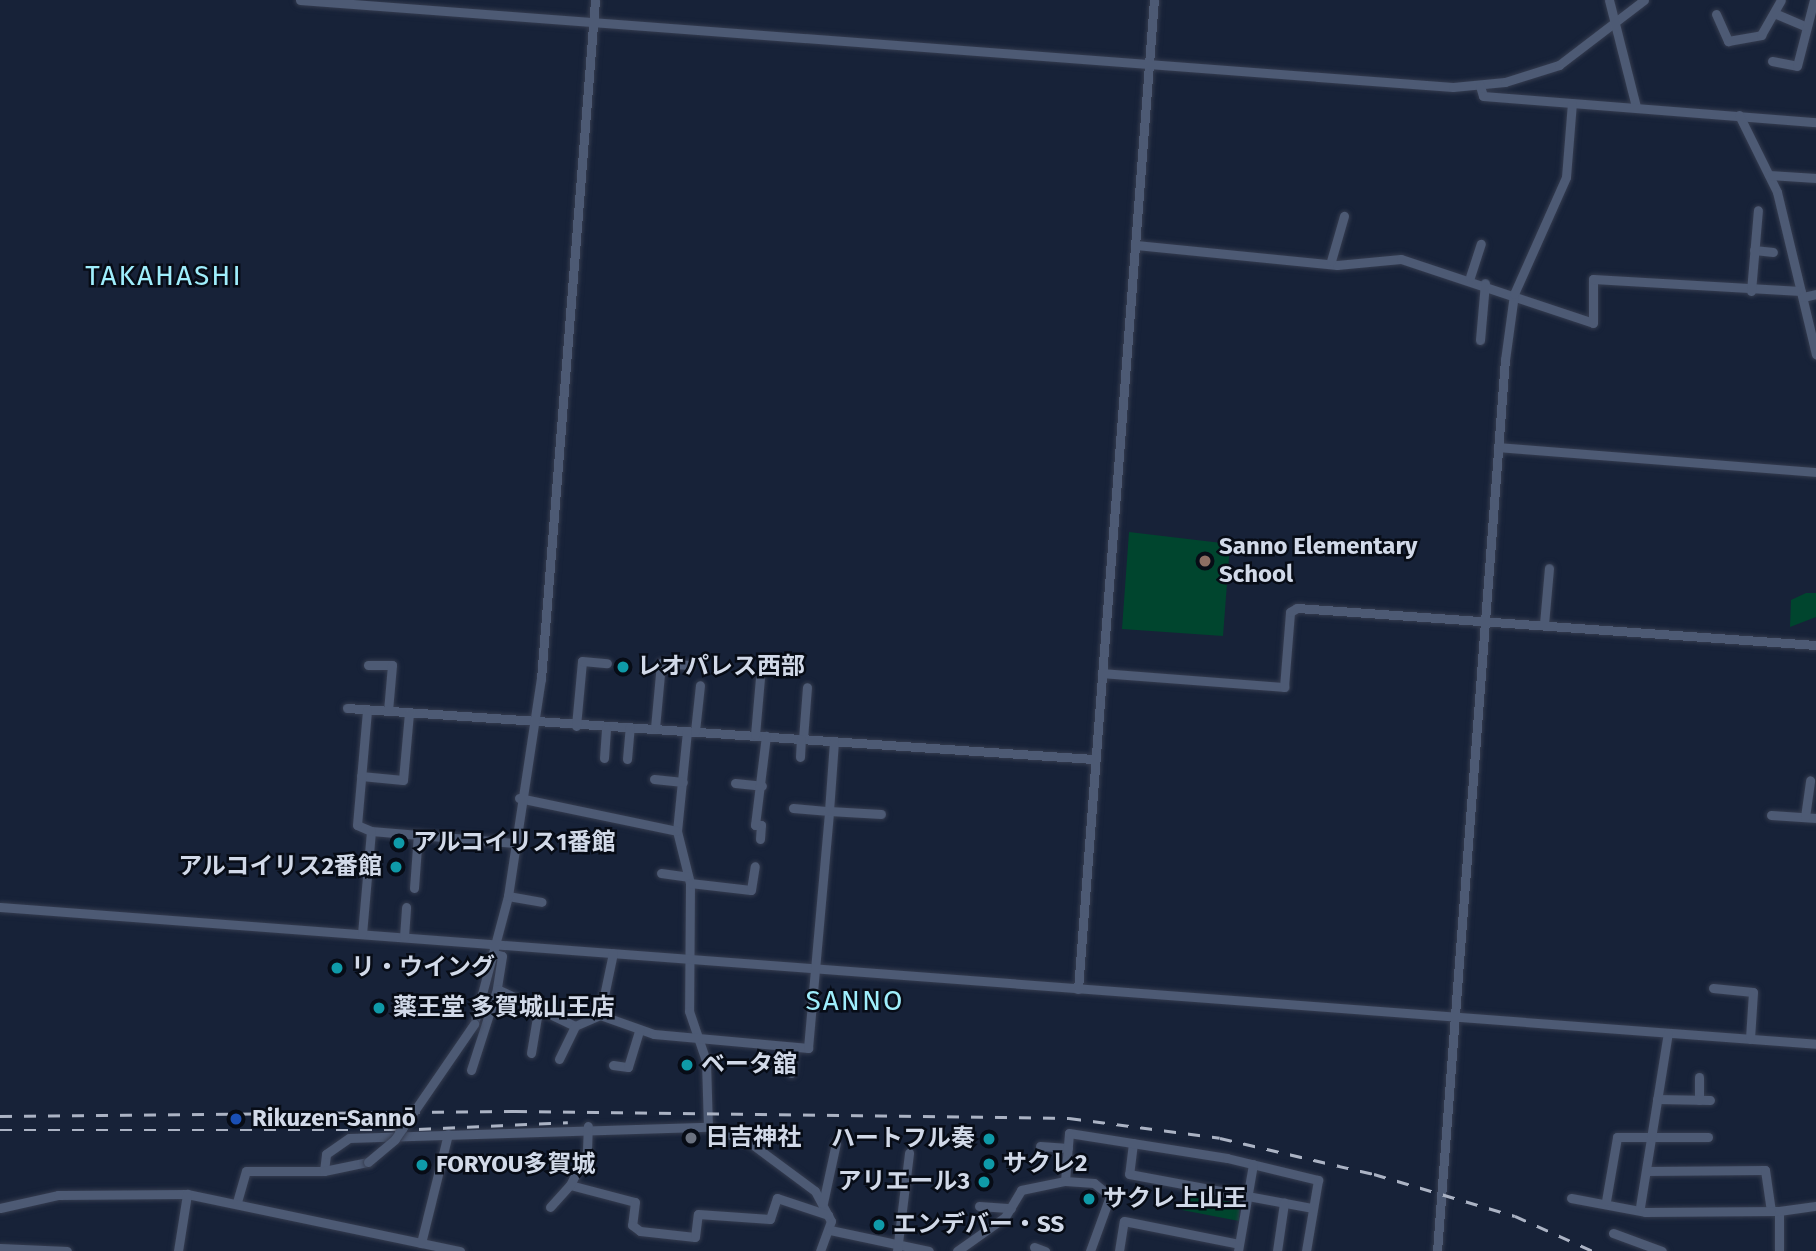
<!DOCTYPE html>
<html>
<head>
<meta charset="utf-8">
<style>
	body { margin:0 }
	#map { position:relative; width:1816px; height:1251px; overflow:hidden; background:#172238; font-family:"Fira Sans","Noto Sans JP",sans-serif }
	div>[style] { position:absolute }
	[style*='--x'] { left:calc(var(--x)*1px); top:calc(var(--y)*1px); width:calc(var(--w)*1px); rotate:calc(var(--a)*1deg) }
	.green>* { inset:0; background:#00452e }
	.roads { filter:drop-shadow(0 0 2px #353c4f) drop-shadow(0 0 2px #353c4f) }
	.minor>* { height:9px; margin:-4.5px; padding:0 4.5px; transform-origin:4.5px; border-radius:4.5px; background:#4d5a74 }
	.rail>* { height:2.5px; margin-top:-1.25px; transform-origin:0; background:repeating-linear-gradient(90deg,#abb3c4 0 12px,transparent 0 24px) }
	.bridges { filter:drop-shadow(0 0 2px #353c4f) drop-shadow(0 0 2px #353c4f) }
	.minor-bridge>* { height:9px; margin:-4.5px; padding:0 4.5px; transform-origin:4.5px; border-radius:4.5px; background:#4d5a74 }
	.dots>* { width:19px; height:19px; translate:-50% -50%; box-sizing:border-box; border:4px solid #070c16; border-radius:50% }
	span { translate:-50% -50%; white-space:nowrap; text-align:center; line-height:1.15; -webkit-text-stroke:5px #070c16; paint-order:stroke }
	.poi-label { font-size:24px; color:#d1d9e8; font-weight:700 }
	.left { translate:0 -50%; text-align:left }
	.right { translate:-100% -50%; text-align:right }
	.quarter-label { font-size:28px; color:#9feefc; letter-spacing:2px }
</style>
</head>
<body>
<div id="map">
	<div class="green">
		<i style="clip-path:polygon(1129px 532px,1230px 544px,1223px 636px,1122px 629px)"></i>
		<i style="clip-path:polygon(1806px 593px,1816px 593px,1816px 617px,1790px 627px,1791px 600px)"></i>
		<i style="clip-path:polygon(1185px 1195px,1240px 1203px,1239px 1221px,1182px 1210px)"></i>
	</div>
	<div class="roads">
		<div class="minor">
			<i style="--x:300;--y:0;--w:1156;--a:4.32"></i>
			<i style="--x:1453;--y:87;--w:52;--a:-5.5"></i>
			<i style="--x:1505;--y:82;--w:57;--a:-17.5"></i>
			<i style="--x:1559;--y:65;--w:107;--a:-37.4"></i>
			<i style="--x:1609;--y:0;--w:110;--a:75.8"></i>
			<i style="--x:1774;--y:13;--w:33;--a:23"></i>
			<i style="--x:1716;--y:14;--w:30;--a:66"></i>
			<i style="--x:1728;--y:41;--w:34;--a:-10"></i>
			<i style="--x:1761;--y:35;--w:40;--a:-60.3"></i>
			<i style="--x:1772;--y:61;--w:25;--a:11"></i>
			<i style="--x:1797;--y:66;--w:68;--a:-75.6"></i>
			<i style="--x:1480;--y:86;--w:10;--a:73"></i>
			<i style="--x:1483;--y:96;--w:334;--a:4.5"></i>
			<i style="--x:1739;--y:115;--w:86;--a:63.7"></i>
			<i style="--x:1777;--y:192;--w:167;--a:76.5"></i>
			<i style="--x:1769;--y:175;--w:47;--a:3.7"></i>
			<i style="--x:1136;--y:245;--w:202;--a:5.7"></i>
			<i style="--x:1337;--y:265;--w:64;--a:-5.4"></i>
			<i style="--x:1401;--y:259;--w:202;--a:18.4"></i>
			<i style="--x:1593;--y:323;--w:44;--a:-90"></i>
			<i style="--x:1593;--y:279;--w:208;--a:3.3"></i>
			<i style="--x:1754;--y:250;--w:19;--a:6"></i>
			<i style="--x:1331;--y:261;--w:47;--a:-73.9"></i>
			<i style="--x:1470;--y:277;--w:35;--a:-72"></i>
			<i style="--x:1751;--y:291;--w:81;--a:-85.1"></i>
			<i style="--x:1803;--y:297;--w:13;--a:-13"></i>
			<i style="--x:1480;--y:340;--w:57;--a:-85"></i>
			<i style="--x:1498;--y:447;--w:319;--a:4.5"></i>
			<i style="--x:1544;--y:624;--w:56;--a:-84.9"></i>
			<i style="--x:368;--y:665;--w:24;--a:0"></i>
			<i style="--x:392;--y:665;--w:46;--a:95"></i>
			<i style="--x:1102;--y:673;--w:183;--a:4.4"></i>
			<i style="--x:1284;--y:687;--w:75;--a:-85.4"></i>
			<i style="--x:1290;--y:612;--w:8;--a:-30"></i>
			<i style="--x:1297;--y:608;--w:520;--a:4.08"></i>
			<i style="--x:347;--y:708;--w:749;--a:3.91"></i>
			<i style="--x:576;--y:726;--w:65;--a:-84.7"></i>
			<i style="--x:582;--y:661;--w:25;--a:5"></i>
			<i style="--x:655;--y:728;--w:65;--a:-84.7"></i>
			<i style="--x:661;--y:663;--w:28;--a:4"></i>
			<i style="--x:687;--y:731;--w:100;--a:95.7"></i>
			<i style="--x:677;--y:831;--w:54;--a:76"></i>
			<i style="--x:690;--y:883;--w:128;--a:90.4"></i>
			<i style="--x:689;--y:1011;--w:53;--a:71.2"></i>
			<i style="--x:706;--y:1061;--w:66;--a:88.3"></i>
			<i style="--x:695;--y:731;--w:46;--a:-83.8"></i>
			<i style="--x:755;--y:735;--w:57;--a:-85"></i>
			<i style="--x:803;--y:739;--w:52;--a:-85.6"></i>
			<i style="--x:800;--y:757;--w:18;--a:-87"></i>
			<i style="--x:604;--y:758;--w:30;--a:-86"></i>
			<i style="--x:627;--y:759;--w:32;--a:-85"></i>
			<i style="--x:361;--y:776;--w:42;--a:5.4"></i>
			<i style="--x:403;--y:780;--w:67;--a:-84.9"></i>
			<i style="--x:654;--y:779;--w:29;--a:6"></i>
			<i style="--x:735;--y:783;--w:27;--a:6"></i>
			<i style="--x:519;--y:798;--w:161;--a:11.8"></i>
			<i style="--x:793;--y:808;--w:36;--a:5"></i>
			<i style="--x:829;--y:811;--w:70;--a:-85.9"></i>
			<i style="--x:1771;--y:815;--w:45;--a:3.8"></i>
			<i style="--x:1805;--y:817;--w:37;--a:-82"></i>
			<i style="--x:371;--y:831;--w:144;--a:4.8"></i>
			<i style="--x:760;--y:839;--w:14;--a:-86"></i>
			<i style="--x:761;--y:825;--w:6;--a:180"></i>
			<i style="--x:755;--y:825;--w:90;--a:-83"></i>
			<i style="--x:661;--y:873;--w:27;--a:8"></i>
			<i style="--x:690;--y:883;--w:61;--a:6.5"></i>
			<i style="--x:751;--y:890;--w:24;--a:-81"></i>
			<i style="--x:414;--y:888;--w:54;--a:-85.8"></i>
			<i style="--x:508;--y:896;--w:34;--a:10"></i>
			<i style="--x:0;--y:907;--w:1821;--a:4.31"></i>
			<i style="--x:362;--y:934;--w:103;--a:-85"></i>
			<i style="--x:371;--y:831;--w:15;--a:-157"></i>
			<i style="--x:357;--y:825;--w:115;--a:-85"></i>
			<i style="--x:404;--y:937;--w:30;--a:-86"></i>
			<i style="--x:495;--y:954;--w:7;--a:16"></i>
			<i style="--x:502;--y:956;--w:33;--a:99"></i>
			<i style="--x:497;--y:989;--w:86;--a:25.4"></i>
			<i style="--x:575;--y:1026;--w:27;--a:-24"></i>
			<i style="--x:600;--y:1015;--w:63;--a:-78.2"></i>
			<i style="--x:1713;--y:988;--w:40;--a:5.7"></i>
			<i style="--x:1753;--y:992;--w:47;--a:93.7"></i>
			<i style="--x:1078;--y:989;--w:992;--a:-85.61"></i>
			<i style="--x:600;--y:1015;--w:57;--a:19.4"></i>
			<i style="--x:654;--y:1034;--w:155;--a:5.2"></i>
			<i style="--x:808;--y:1048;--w:238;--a:-84.9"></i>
			<i style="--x:829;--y:811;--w:52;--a:3.3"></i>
			<i style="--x:474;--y:1024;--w:132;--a:-75.1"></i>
			<i style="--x:508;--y:896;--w:219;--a:-81.4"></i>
			<i style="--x:541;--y:679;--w:681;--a:-85.45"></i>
			<i style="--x:531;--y:1053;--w:43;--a:-80.5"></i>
			<i style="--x:559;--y:1059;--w:37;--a:-64"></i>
			<i style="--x:613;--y:1065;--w:15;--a:8"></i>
			<i style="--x:628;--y:1067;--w:39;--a:-73"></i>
			<i style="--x:471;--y:1070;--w:85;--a:-72.2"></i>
			<i style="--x:791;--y:1073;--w:25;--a:-85"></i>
			<i style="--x:1699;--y:1077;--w:23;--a:90"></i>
			<i style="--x:1657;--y:1099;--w:53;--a:1.1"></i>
			<i style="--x:1133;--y:1143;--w:31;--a:97"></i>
			<i style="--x:1129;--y:1174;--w:187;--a:10.5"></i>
			<i style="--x:1040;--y:1146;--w:28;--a:4"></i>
			<i style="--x:324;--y:1171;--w:17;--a:-83"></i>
			<i style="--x:326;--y:1154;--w:28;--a:-35"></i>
			<i style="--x:349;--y:1138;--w:359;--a:-1.8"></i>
			<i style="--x:708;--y:1127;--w:44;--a:20.1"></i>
			<i style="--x:749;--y:1142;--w:82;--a:36.6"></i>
			<i style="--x:815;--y:1191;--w:34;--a:62"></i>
			<i style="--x:831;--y:1221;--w:32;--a:110"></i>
			<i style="--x:1646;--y:1171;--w:119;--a:-0.5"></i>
			<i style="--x:1765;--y:1170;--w:41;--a:81.7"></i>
			<i style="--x:1065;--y:1181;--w:48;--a:-85.2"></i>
			<i style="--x:1069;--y:1133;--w:160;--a:9"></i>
			<i style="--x:1227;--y:1158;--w:94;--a:13.6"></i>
			<i style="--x:1318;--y:1180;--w:72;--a:99.6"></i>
			<i style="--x:570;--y:1185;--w:67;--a:14.7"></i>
			<i style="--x:635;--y:1202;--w:23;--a:97"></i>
			<i style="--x:632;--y:1225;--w:10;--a:37"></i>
			<i style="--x:640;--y:1231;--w:55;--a:6.2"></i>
			<i style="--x:695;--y:1237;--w:23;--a:-83"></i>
			<i style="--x:698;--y:1214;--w:72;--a:4"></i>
			<i style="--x:770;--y:1219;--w:22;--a:-72"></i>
			<i style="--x:777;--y:1198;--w:54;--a:18.4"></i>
			<i style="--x:1571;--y:1198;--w:75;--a:10.7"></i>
			<i style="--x:1645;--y:1212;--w:134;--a:-0.4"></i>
			<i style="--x:1779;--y:1211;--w:40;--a:90"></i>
			<i style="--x:1606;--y:1201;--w:65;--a:-80.2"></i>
			<i style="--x:1617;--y:1137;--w:91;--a:0"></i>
			<i style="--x:237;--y:1202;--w:32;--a:-74"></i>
			<i style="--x:246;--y:1171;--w:78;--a:0"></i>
			<i style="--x:324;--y:1171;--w:45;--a:-11.6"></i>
			<i style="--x:823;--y:1203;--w:61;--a:-77.8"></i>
			<i style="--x:979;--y:1206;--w:32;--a:4"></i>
			<i style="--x:550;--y:1207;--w:30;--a:-48"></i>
			<i style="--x:570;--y:1185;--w:38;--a:-63"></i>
			<i style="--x:587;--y:1151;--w:25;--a:-88"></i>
			<i style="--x:1640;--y:1207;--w:176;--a:-80.9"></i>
			<i style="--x:0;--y:1208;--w:59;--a:-12.6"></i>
			<i style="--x:58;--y:1195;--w:129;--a:-0.4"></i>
			<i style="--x:187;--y:1194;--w:279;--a:11.8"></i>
			<i style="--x:1779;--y:1211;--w:37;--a:-8"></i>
			<i style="--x:830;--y:1230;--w:101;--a:12"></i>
			<i style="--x:1613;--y:1233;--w:52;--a:20.2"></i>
			<i style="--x:421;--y:1243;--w:112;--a:-76.1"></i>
			<i style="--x:1034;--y:1247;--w:12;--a:20"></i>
			<i style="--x:0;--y:1248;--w:67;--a:2.6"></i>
			<i style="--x:178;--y:1251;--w:58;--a:-81"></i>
			<i style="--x:897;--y:1251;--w:99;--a:-83"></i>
			<i style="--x:957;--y:1251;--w:59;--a:-35.3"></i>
			<i style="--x:1005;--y:1217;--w:31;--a:-59"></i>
			<i style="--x:1021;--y:1190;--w:45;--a:-11.6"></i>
			<i style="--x:1065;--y:1181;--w:29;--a:4"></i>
			<i style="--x:1094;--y:1183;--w:21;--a:39"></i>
			<i style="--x:1110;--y:1196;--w:59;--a:110"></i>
			<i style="--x:1119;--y:1251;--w:30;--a:-81"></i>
			<i style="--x:1124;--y:1221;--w:117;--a:11.3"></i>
			<i style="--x:1238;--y:1251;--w:88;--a:-80.2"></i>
			<i style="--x:1277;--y:1251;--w:49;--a:-81.7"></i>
			<i style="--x:1437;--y:1251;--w:894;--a:-85.64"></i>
			<i style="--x:1505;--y:360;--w:67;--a:-82.2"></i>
			<i style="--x:1514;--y:294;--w:128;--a:-66"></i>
			<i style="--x:1566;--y:177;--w:74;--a:-85.4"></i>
		</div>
	</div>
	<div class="rail">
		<i style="--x:0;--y:1116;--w:515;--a:-0.56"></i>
		<i style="--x:515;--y:1111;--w:554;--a:0.72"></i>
		<i style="--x:1069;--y:1118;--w:152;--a:7.5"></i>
		<i style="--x:1220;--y:1138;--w:158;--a:13.2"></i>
		<i style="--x:1374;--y:1174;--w:147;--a:16.6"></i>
		<i style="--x:1515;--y:1216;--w:85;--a:24.2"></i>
		<i style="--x:0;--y:1130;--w:395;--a:0"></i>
		<i style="--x:395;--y:1130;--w:173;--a:-2.6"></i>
	</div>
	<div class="bridges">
		<div class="minor-bridge">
			<i style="--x:368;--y:1162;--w:35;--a:-40"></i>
			<i style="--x:395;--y:1139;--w:140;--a:-55.5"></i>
		</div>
	</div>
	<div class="dots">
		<i style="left:1205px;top:561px;background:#8d6e63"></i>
		<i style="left:623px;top:667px;background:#0f9aa8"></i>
		<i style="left:399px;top:843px;background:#0f9aa8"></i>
		<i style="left:396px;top:867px;background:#0f9aa8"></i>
		<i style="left:337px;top:968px;background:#0f9aa8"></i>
		<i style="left:379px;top:1008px;background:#0f9aa8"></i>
		<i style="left:687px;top:1065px;background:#0f9aa8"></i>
		<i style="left:236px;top:1119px;background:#1a4fb4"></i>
		<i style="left:691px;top:1138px;background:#6b7280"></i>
		<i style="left:989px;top:1139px;background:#0f9aa8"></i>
		<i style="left:989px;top:1164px;background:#0f9aa8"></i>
		<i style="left:422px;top:1165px;background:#0f9aa8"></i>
		<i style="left:984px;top:1182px;background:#0f9aa8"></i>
		<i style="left:1089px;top:1199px;background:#0f9aa8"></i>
		<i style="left:879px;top:1225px;background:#0f9aa8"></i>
	</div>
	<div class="poi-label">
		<span class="left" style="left:1219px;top:561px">Sanno Elementary<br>School</span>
		<span class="left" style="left:637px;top:667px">レオパレス西部</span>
		<span class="left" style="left:413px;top:843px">アルコイリス1番館</span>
		<span class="right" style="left:382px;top:867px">アルコイリス2番館</span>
		<span class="left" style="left:351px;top:968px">リ・ウイング</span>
		<span class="left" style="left:393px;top:1008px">薬王堂 多賀城山王店</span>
		<span class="left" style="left:701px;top:1065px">ベータ舘</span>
		<span class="left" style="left:252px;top:1119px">Rikuzen-Sannō</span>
		<span class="left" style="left:705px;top:1138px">日吉神社</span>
		<span class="right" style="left:975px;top:1139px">ハートフル奏</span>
		<span class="left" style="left:1003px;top:1164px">サクレ2</span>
		<span class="left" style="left:436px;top:1165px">FORYOU多賀城</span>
		<span class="right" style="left:970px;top:1182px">アリエール3</span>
		<span class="left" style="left:1103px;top:1199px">サクレ上山王</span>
		<span class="left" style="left:893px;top:1225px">エンデバー・SS</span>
	</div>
	<div class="quarter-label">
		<span style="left:164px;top:276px">TAKAHASHI</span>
		<span style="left:855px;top:1001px">SANNO</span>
	</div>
</div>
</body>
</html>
